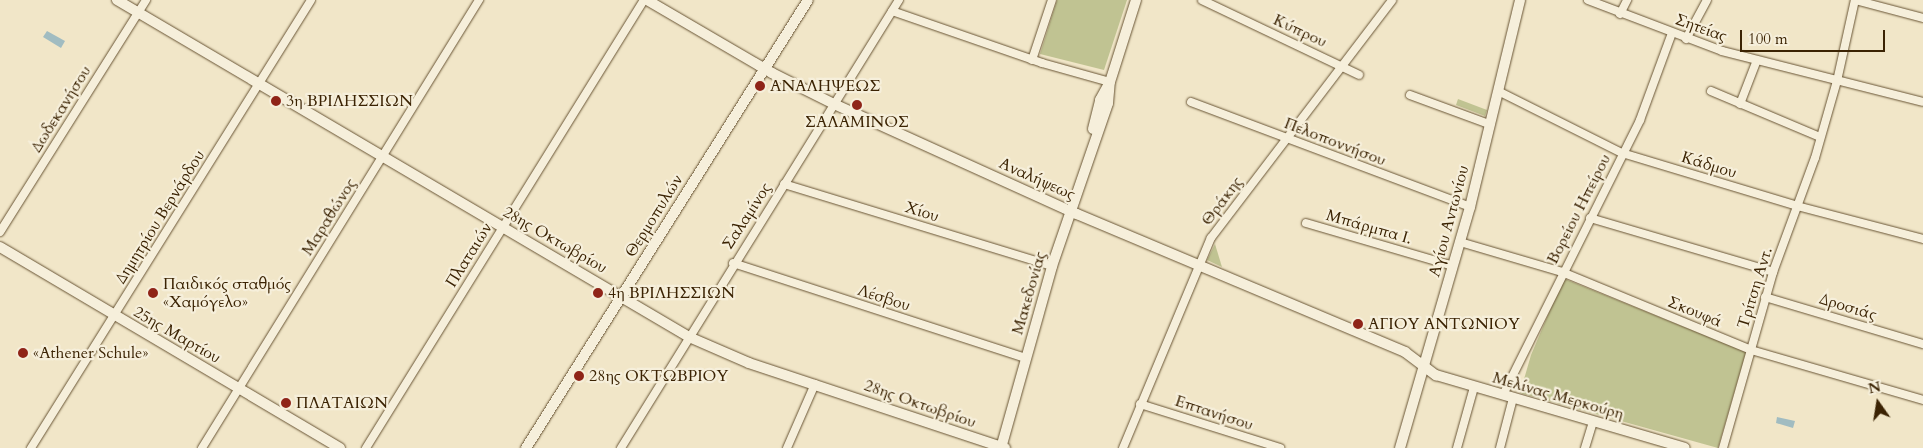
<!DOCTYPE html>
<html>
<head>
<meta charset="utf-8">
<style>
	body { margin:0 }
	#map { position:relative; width:1923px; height:448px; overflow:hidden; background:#f1e6c8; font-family:Cardo,serif }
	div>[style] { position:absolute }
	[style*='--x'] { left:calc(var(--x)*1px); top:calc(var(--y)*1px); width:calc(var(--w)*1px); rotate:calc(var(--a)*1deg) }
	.green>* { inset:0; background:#c0c392 }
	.water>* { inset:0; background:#a1bcc1 }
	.roads { filter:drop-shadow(0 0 1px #685434) drop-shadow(0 0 1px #685434) }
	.minor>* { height:8px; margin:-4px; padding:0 4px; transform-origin:4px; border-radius:4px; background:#f6efdb }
	.tertiary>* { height:10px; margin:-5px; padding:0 5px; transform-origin:5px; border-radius:5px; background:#f6efdb }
	.dots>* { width:14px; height:14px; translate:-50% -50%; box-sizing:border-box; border:2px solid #f6efdb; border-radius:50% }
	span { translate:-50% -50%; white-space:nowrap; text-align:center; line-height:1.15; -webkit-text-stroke:4.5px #f6efdb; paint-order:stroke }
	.street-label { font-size:16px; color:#3b2303 }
	.poi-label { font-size:16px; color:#3b2303 }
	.left { translate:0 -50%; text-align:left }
	.north { position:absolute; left:1853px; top:378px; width:50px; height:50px; -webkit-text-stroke:4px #f6efdb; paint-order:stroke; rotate:347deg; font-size:14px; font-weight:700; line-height:20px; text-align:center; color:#3b2303 }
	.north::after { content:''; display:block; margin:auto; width:18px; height:22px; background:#3b2303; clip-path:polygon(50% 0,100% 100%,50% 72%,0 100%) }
	.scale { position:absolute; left:1740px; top:30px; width:145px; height:22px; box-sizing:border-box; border:2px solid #3b2303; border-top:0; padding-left:6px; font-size:15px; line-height:18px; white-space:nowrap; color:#3b2303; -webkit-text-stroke:4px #f6efdb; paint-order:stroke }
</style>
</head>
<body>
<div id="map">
	<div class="green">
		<i style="clip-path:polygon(1057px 0,1127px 0,1104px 70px,1040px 54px)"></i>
		<i style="clip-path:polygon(1458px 99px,1487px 110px,1485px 116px,1456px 105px)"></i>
		<i style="clip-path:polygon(1215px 244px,1222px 267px,1207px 260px)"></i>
		<i style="clip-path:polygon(1560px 277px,1746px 352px,1718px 448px,1520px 393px,1531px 355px,1562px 282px)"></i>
	</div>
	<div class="water">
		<i style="clip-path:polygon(47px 31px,65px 41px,61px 48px,43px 37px)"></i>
		<i style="clip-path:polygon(1777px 417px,1795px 421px,1793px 428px,1776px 423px)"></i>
	</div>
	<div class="roads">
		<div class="minor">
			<i style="--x:1202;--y:0;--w:174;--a:25.5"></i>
			<i style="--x:1588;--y:0;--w:143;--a:20.8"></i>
			<i style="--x:1722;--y:51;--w:207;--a:14.2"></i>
			<i style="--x:1855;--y:0;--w:70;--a:14.8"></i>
			<i style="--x:892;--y:11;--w:159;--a:19.1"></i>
			<i style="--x:1042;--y:63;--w:71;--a:15.6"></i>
			<i style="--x:1620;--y:14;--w:16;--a:-63"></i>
			<i style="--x:1686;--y:39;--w:44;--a:-61.7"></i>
			<i style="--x:1032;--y:60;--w:63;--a:-71.6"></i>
			<i style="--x:1498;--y:91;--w:139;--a:26.6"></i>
			<i style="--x:1622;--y:153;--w:183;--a:16.8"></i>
			<i style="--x:1797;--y:206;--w:130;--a:14.7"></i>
			<i style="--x:1711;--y:91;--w:118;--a:22.9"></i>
			<i style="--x:1410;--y:95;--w:84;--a:20.2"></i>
			<i style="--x:1191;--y:102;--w:298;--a:20.6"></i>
			<i style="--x:1740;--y:104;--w:47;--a:-68.9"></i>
			<i style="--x:784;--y:184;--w:280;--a:17"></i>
			<i style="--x:1590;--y:218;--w:191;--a:16.4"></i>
			<i style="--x:1306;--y:223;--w:153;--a:16.3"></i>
			<i style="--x:0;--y:232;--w:274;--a:-57.8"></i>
			<i style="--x:1460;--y:242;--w:106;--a:16.4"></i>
			<i style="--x:1562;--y:272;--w:204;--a:22.4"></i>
			<i style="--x:1751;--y:350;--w:179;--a:16.2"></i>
			<i style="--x:733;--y:263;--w:308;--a:18"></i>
			<i style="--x:1765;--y:297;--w:165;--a:16.6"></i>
			<i style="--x:1503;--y:395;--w:307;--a:-63.5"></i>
			<i style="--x:1640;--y:120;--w:93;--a:-69.8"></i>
			<i style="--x:1140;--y:404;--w:147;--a:17.4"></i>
			<i style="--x:31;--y:448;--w:528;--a:-57.99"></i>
			<i style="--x:202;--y:448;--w:527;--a:-58.27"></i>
			<i style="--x:366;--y:448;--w:527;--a:-58.18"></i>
			<i style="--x:621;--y:448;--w:527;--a:-58.18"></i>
			<i style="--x:787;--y:448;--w:70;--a:-66.4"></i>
			<i style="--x:1123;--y:448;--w:228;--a:-67.3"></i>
			<i style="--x:1211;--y:238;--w:299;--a:-52.7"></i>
			<i style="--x:1457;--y:448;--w:63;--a:-74.4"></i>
			<i style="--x:1500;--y:448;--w:52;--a:-75.4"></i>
			<i style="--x:1585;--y:448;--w:27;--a:-73"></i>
			<i style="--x:1723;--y:448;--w:183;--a:-74.1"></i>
			<i style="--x:1773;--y:272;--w:121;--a:-69.8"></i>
			<i style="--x:1815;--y:158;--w:80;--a:-74.1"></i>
			<i style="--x:1837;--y:81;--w:83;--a:-77.5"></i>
		</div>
		<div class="tertiary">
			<i style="--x:117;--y:0;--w:664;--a:30.5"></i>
			<i style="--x:689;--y:337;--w:65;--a:23.4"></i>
			<i style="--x:749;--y:363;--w:270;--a:18.4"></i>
			<i style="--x:647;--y:0;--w:145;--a:30.3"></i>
			<i style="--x:772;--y:73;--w:69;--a:26.6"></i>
			<i style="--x:834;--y:104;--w:267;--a:24.4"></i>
			<i style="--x:1077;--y:214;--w:356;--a:22.8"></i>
			<i style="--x:1405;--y:352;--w:39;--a:37"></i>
			<i style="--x:1436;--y:375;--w:259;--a:16.3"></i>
			<i style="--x:1093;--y:129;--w:30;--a:-76"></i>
			<i style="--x:1100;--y:100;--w:18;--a:-61"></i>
			<i style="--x:0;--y:247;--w:395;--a:30.6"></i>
			<i style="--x:526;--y:448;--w:529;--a:-57.81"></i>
			<i style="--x:1001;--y:448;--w:189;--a:-74.3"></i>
			<i style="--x:1052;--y:266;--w:172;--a:-71"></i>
			<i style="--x:1108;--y:103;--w:21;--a:-85"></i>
			<i style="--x:1110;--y:82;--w:86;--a:-72.4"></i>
			<i style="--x:1400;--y:448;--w:251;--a:-73.8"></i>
			<i style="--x:1470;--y:207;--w:213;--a:-76.4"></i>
		</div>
	</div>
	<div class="dots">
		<i style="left:760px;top:86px;background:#8f2418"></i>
		<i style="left:276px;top:101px;background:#8f2418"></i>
		<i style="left:857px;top:105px;background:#8f2418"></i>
		<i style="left:153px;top:293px;background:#8f2418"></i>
		<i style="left:598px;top:293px;background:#8f2418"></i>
		<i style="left:1358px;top:324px;background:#8f2418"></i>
		<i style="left:23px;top:353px;background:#8f2418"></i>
		<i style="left:579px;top:376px;background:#8f2418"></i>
		<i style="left:286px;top:403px;background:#8f2418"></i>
	</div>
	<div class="street-label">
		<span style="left:1701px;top:28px;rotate:20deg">Σητείας</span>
		<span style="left:1300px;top:31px;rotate:25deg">Κύπρου</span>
		<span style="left:61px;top:109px;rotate:-58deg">Δωδεκανήσου</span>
		<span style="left:1335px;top:142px;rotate:21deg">Πελοποννήσου</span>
		<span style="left:1709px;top:165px;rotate:17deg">Κάδμου</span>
		<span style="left:1037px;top:179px;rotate:24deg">Αναλήψεως</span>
		<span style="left:1222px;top:201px;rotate:-53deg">Θράκης</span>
		<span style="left:1579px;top:209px;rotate:-63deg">Βορείου Ηπείρου</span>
		<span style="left:922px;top:212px;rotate:17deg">Χίου</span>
		<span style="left:654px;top:216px;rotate:-58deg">Θερμοπυλών</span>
		<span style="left:747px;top:216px;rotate:-57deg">Σαλαμίνος</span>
		<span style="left:160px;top:217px;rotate:-58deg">Δημητρίου Βερνάρδου</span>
		<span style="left:329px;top:217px;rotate:-58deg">Μαραθώνος</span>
		<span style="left:1449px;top:221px;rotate:-75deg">Αγίου Αντωνίου</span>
		<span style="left:1369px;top:227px;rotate:16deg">Μπάρμπα Ι.</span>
		<span style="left:555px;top:240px;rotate:30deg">28ης Οκτωβρίου</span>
		<span style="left:469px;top:255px;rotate:-58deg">Πλαταιών</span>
		<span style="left:1755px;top:288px;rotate:-73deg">Τρίτση Αντ.</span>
		<span style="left:1029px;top:293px;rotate:-74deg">Μακεδονίας</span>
		<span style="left:884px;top:298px;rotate:18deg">Λέσβου</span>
		<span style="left:1848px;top:307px;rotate:17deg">Δροσιάς</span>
		<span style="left:1695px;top:312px;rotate:22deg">Σκουφά</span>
		<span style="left:177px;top:335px;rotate:30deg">25ης Μαρτίου</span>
		<span style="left:1558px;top:396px;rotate:16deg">Μελίνας Μερκούρη</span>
		<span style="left:920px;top:404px;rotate:19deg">28ης Οκτωβρίου</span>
		<span style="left:1214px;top:413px;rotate:18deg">Επτανήσου</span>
	</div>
	<div class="poi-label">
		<span class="left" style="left:770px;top:86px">ΑΝΑΛΗΨΕΩΣ</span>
		<span class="left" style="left:286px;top:101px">3η ΒΡΙΛΗΣΣΙΩΝ</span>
		<span style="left:857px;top:122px">ΣΑΛΑΜΙΝΟΣ</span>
		<span class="left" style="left:163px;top:293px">Παιδικός σταθμός<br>«Χαμόγελο»</span>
		<span class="left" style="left:608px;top:293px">4η ΒΡΙΛΗΣΣΙΩΝ</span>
		<span class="left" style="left:1368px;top:324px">ΑΓΙΟΥ ΑΝΤΩΝΙΟΥ</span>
		<span class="left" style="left:33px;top:353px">«Athener Schule»</span>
		<span class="left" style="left:589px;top:376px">28ης ΟΚΤΩΒΡΙΟΥ</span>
		<span class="left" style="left:296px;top:403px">ΠΛΑΤΑΙΩΝ</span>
	</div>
	<div class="north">N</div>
	<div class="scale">100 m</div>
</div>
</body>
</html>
